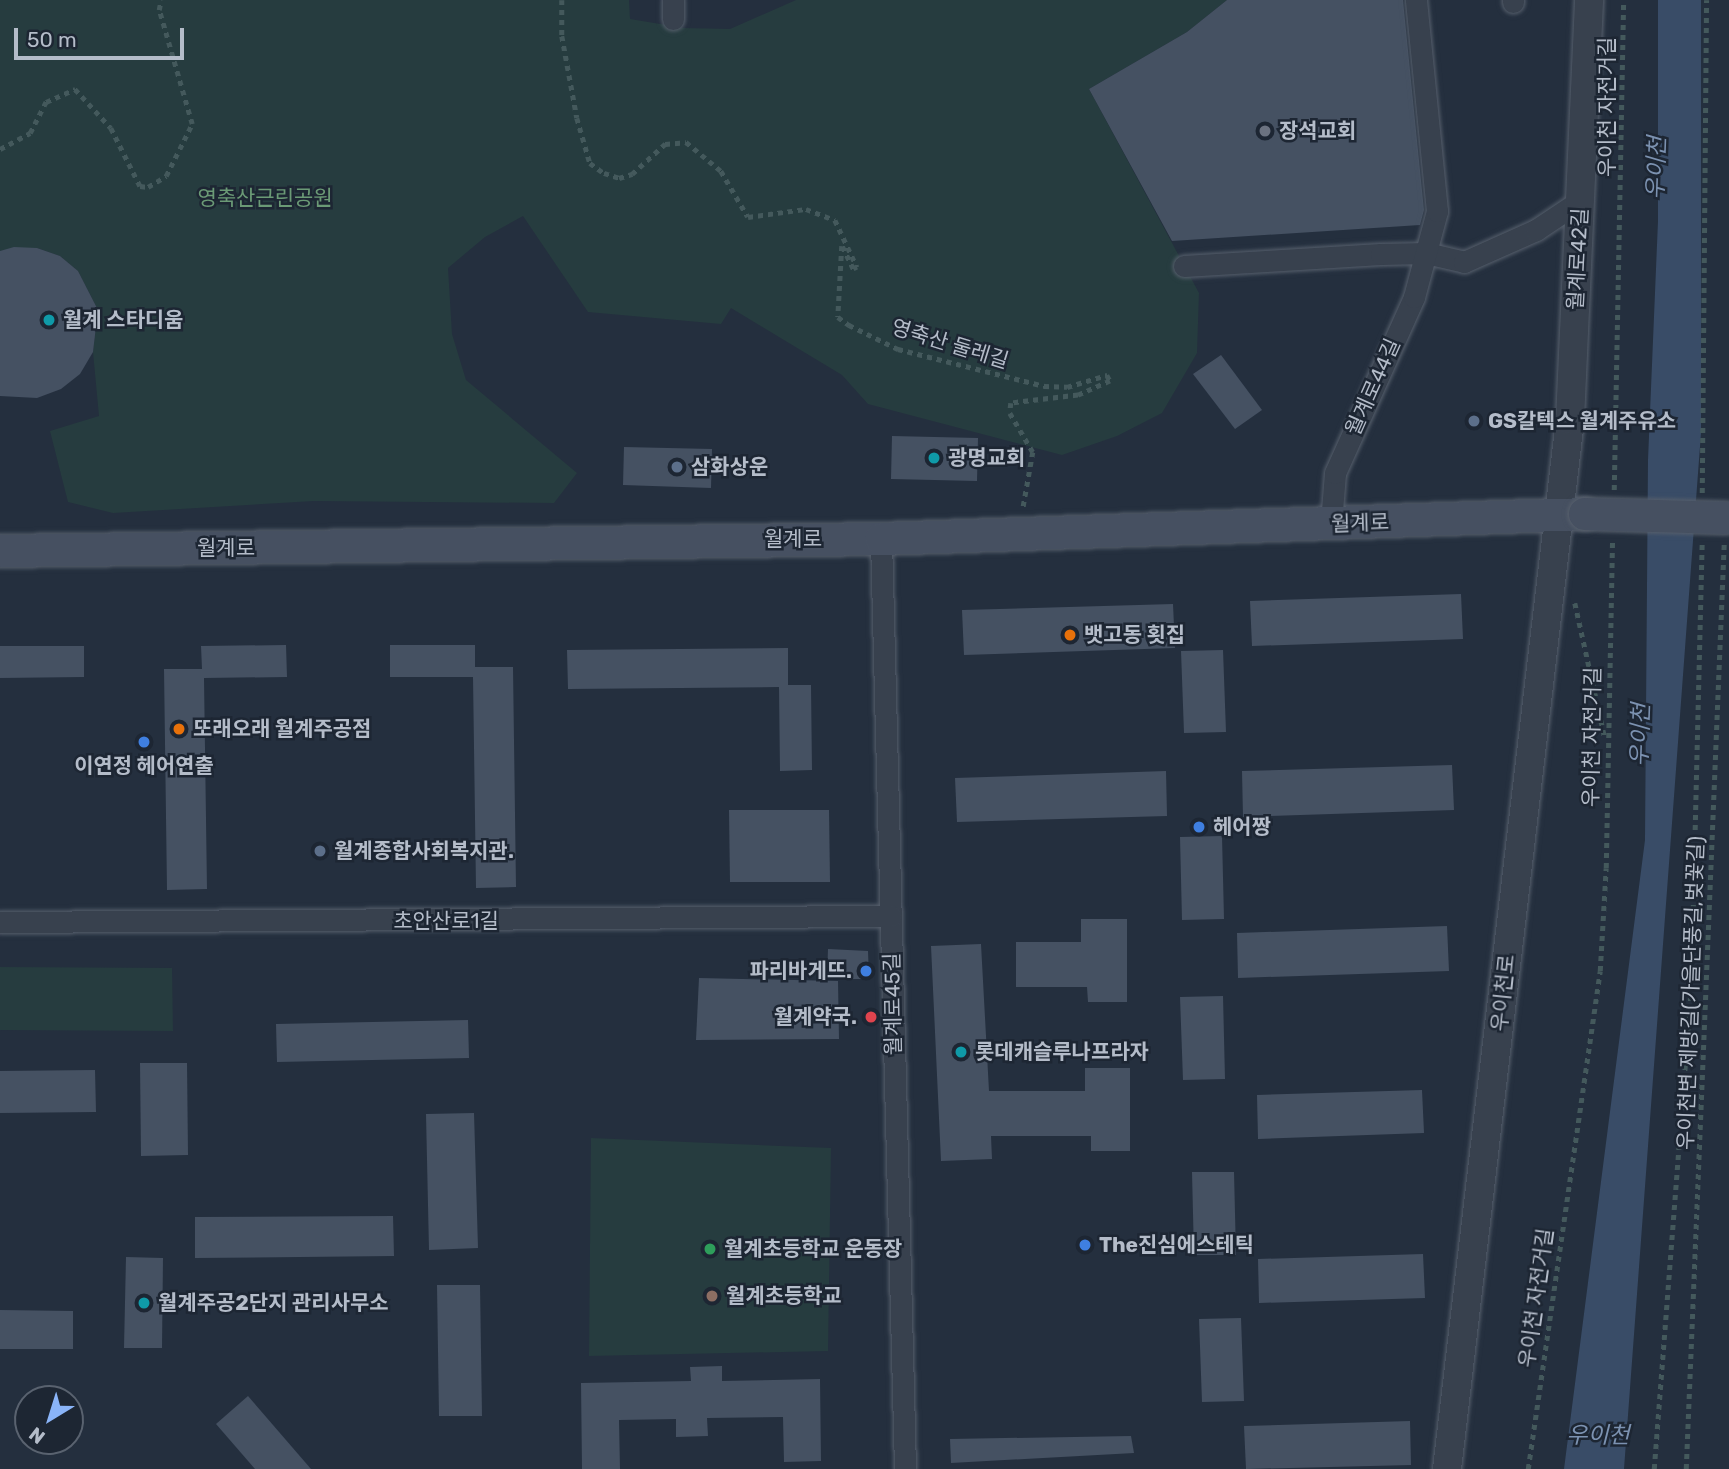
<!DOCTYPE html>
<html>
<head>
<meta charset="utf-8">
<style>
	body { margin:0 }
	#map { position:relative; width:1729px; height:1469px; overflow:hidden; background:#242f3e; font-family:Rubik,"Noto Sans KR",sans-serif }
	div>[style] { position:absolute }
	[style*='--x'] { left:calc(var(--x)*1px); top:calc(var(--y)*1px); width:calc(var(--w)*1px); rotate:calc(var(--a)*1deg) }
	.green>* { inset:0; background:#263c3f }
	.water>* { inset:0; background:#394c67 }
	.building>* { inset:0; background:#455162 }
	.path>* { height:4.5px; margin-top:-2.25px; transform-origin:0; background:repeating-linear-gradient(90deg,#44595c 0 5px,transparent 0 10px) }
	.roads { filter:drop-shadow(0 0 2px #565f6c) drop-shadow(0 0 2px #565f6c) }
	.minor>* { height:21px; margin:-10.5px; padding:0 10.5px; transform-origin:10.5px; border-radius:10.5px; background:#38414e }
	.tertiary>* { height:28px; margin:-14px; padding:0 14px; transform-origin:14px; border-radius:14px; background:#38414e }
	.secondary>* { height:32px; margin:-16px; padding:0 16px; transform-origin:16px; border-radius:16px; background:#465061 }
	.bridges { filter:drop-shadow(0 0 2px #565f6c) drop-shadow(0 0 2px #565f6c) }
	.secondary-bridge>* { height:32px; margin:-16px; padding:0 16px; transform-origin:16px; border-radius:16px; background:#465061 }
	.dots>* { width:19px; height:19px; translate:-50% -50%; box-sizing:border-box; border:4px solid #1d2633; border-radius:50% }
	span { translate:-50% -50%; white-space:nowrap; text-align:center; line-height:1.15; -webkit-text-stroke:5px #1d2633; paint-order:stroke }
	.street-label { font-size:21px; color:#b4bcc9 }
	.poi-label { font-size:21px; color:#b4bcc9; font-weight:700 }
	.left { translate:0 -50%; text-align:left }
	.right { translate:-100% -50%; text-align:right }
	.park-label { font-size:21px; color:#6b9a76 }
	.water-label { font-size:23px; color:#7c92b1; font-style:italic }
	.north { position:absolute; left:14px; top:1385px; width:70px; height:70px; box-sizing:border-box; background:#1d2633; border:2px solid #59626f; border-radius:50%; rotate:218deg; font-size:19px; font-weight:700; line-height:28px; text-align:center; color:#b4bcc9 }
	.north::after { content:''; display:block; margin:auto; width:24px; height:32px; background:#8ab4f8; clip-path:polygon(50% 0,100% 100%,50% 72%,0 100%) }
	.scale { position:absolute; left:14px; top:28px; width:170px; height:32px; box-sizing:border-box; border:4px solid #b4bcc9; border-top:0; padding-left:9px; font-size:21px; line-height:24px; white-space:nowrap; color:#b4bcc9; -webkit-text-stroke:5px #1d2633; paint-order:stroke }
</style>
</head>
<body>
<div id="map">
	<div class="green">
		<i style="clip-path:polygon(0 0,629px 0,630px 19px,684px 28px,730px 29px,796px 0,1227px 0,1187px 32px,1089px 89px,1199px 293px,1197px 353px,1162px 413px,1117px 436px,1062px 455px,868px 404px,842px 375px,731px 308px,721px 324px,588px 312px,523px 216px,485px 237px,448px 268px,452px 334px,466px 380px,577px 473px,554px 503px,314px 501px,113px 513px,68px 502px,50px 431px,99px 416px,93px 352px,98px 310px,78px 271px,60px 256px,37px 248px,0 251px)"></i>
		<i style="clip-path:polygon(0 967px,172px 968px,173px 1031px,0 1030px)"></i>
		<i style="clip-path:polygon(591px 1138px,831px 1148px,828px 1351px,589px 1356px)"></i>
	</div>
	<div class="water">
		<i style="clip-path:polygon(1658px 0,1701px 0,1701px 433px,1624px 1469px,1564px 1469px,1645px 840px,1648px 460px,1658px 221px)"></i>
	</div>
	<div class="building">
		<i style="clip-path:polygon(1227px 0,1403px 0,1424px 210px,1420px 225px,1172px 241px,1089px 89px,1187px 32px)"></i>
		<i style="clip-path:polygon(14px 247px,37px 248px,60px 256px,78px 271px,98px 310px,93px 352px,80px 374px,61px 389px,37px 398px,0 396px,0 251px)"></i>
		<i style="clip-path:polygon(1221px 355px,1262px 410px,1235px 429px,1193px 374px)"></i>
		<i style="clip-path:polygon(892px 436px,978px 438px,977px 481px,891px 479px)"></i>
		<i style="clip-path:polygon(624px 447px,712px 449px,711px 488px,623px 485px)"></i>
		<i style="clip-path:polygon(1461px 594px,1463px 639px,1252px 646px,1250px 601px)"></i>
		<i style="clip-path:polygon(1173px 604px,1175px 648px,964px 655px,962px 610px)"></i>
		<i style="clip-path:polygon(286px 645px,287px 677px,204px 678px,207px 889px,167px 890px,164px 669px,202px 669px,201px 646px)"></i>
		<i style="clip-path:polygon(390px 645px,475px 645px,475px 667px,513px 667px,516px 887px,476px 888px,473px 677px,390px 677px)"></i>
		<i style="clip-path:polygon(0 646px,84px 646px,84px 677px,0 678px)"></i>
		<i style="clip-path:polygon(788px 648px,788px 685px,811px 685px,812px 770px,780px 771px,779px 687px,568px 689px,567px 650px)"></i>
		<i style="clip-path:polygon(1223px 650px,1226px 732px,1184px 733px,1181px 651px)"></i>
		<i style="clip-path:polygon(1452px 765px,1454px 810px,1243px 817px,1242px 771px)"></i>
		<i style="clip-path:polygon(1166px 771px,1167px 816px,957px 822px,955px 778px)"></i>
		<i style="clip-path:polygon(729px 810px,829px 810px,830px 882px,730px 882px)"></i>
		<i style="clip-path:polygon(1222px 836px,1224px 919px,1182px 920px,1180px 837px)"></i>
		<i style="clip-path:polygon(1081px 919px,1127px 919px,1127px 1002px,1088px 1002px,1087px 987px,1016px 987px,1016px 942px,1081px 942px)"></i>
		<i style="clip-path:polygon(1447px 926px,1449px 971px,1238px 978px,1237px 933px)"></i>
		<i style="clip-path:polygon(981px 944px,989px 1091px,1085px 1091px,1085px 1068px,1130px 1068px,1130px 1151px,1091px 1151px,1091px 1136px,991px 1136px,992px 1159px,941px 1161px,931px 946px)"></i>
		<i style="clip-path:polygon(828px 949px,868px 951px,869px 979px,827px 979px)"></i>
		<i style="clip-path:polygon(699px 978px,838px 981px,839px 1039px,696px 1040px)"></i>
		<i style="clip-path:polygon(1223px 996px,1225px 1079px,1183px 1080px,1180px 997px)"></i>
		<i style="clip-path:polygon(468px 1020px,469px 1058px,277px 1062px,276px 1024px)"></i>
		<i style="clip-path:polygon(140px 1063px,187px 1063px,188px 1155px,141px 1156px)"></i>
		<i style="clip-path:polygon(95px 1070px,96px 1112px,0 1113px,0 1071px)"></i>
		<i style="clip-path:polygon(1422px 1090px,1424px 1133px,1258px 1139px,1257px 1095px)"></i>
		<i style="clip-path:polygon(474px 1113px,478px 1248px,429px 1250px,426px 1114px)"></i>
		<i style="clip-path:polygon(1192px 1172px,1234px 1172px,1236px 1255px,1194px 1255px)"></i>
		<i style="clip-path:polygon(393px 1216px,394px 1256px,195px 1258px,195px 1217px)"></i>
		<i style="clip-path:polygon(1423px 1254px,1425px 1298px,1259px 1303px,1258px 1259px)"></i>
		<i style="clip-path:polygon(126px 1257px,163px 1258px,162px 1348px,124px 1348px)"></i>
		<i style="clip-path:polygon(437px 1285px,480px 1285px,482px 1416px,439px 1416px)"></i>
		<i style="clip-path:polygon(0 1310px,73px 1311px,73px 1349px,0 1349px)"></i>
		<i style="clip-path:polygon(1241px 1318px,1244px 1401px,1202px 1402px,1199px 1319px)"></i>
		<i style="clip-path:polygon(722px 1366px,722px 1381px,820px 1379px,821px 1461px,784px 1462px,783px 1417px,707px 1418px,708px 1436px,676px 1437px,676px 1419px,619px 1420px,620px 1469px,582px 1469px,581px 1383px,691px 1381px,690px 1367px)"></i>
		<i style="clip-path:polygon(248px 1396px,311px 1469px,255px 1469px,216px 1424px)"></i>
		<i style="clip-path:polygon(1410px 1421px,1411px 1465px,1246px 1469px,1244px 1426px)"></i>
		<i style="clip-path:polygon(1131px 1436px,1134px 1453px,951px 1463px,950px 1439px)"></i>
	</div>
	<div class="path">
		<i style="--x:562;--y:0;--w:36;--a:90"></i>
		<i style="--x:562;--y:36;--w:83;--a:79.6"></i>
		<i style="--x:577;--y:118;--w:47;--a:73.9"></i>
		<i style="--x:590;--y:163;--w:17;--a:36"></i>
		<i style="--x:604;--y:173;--w:16;--a:18"></i>
		<i style="--x:619;--y:178;--w:14;--a:-17"></i>
		<i style="--x:632;--y:174;--w:45;--a:-42.3"></i>
		<i style="--x:665;--y:144;--w:21;--a:-5"></i>
		<i style="--x:686;--y:142;--w:45;--a:39.6"></i>
		<i style="--x:721;--y:171;--w:53;--a:59.6"></i>
		<i style="--x:748;--y:217;--w:59;--a:-7.9"></i>
		<i style="--x:806;--y:209;--w:31;--a:21"></i>
		<i style="--x:835;--y:220;--w:52;--a:64.9"></i>
		<i style="--x:857;--y:267;--w:4;--a:153"></i>
		<i style="--x:853;--y:269;--w:25;--a:-116"></i>
		<i style="--x:842;--y:246;--w:71;--a:93.2"></i>
		<i style="--x:838;--y:317;--w:14;--a:36"></i>
		<i style="--x:849;--y:325;--w:55;--a:26.1"></i>
		<i style="--x:898;--y:349;--w:151;--a:14.2"></i>
		<i style="--x:1044;--y:386;--w:23;--a:2"></i>
		<i style="--x:1067;--y:387;--w:42;--a:-16.7"></i>
		<i style="--x:1107;--y:375;--w:7;--a:63"></i>
		<i style="--x:1110;--y:381;--w:35;--a:156"></i>
		<i style="--x:1078;--y:395;--w:67;--a:173.2"></i>
		<i style="--x:1011;--y:403;--w:10;--a:96"></i>
		<i style="--x:1010;--y:413;--w:45;--a:59.5"></i>
		<i style="--x:1033;--y:452;--w:58;--a:100"></i>
		<i style="--x:0;--y:149;--w:34;--a:-28"></i>
		<i style="--x:30;--y:133;--w:35;--a:-63"></i>
		<i style="--x:46;--y:102;--w:32;--a:-24"></i>
		<i style="--x:75;--y:89;--w:53;--a:47.3"></i>
		<i style="--x:111;--y:128;--w:65;--a:63.4"></i>
		<i style="--x:140;--y:186;--w:8;--a:7"></i>
		<i style="--x:148;--y:187;--w:21;--a:-31"></i>
		<i style="--x:166;--y:176;--w:58;--a:-63.4"></i>
		<i style="--x:192;--y:124;--w:119;--a:-106.1"></i>
		<i style="--x:159;--y:10;--w:10;--a:-79"></i>
		<i style="--x:1614;--y:490;--w:490;--a:-88.9"></i>
		<i style="--x:1702;--y:493;--w:493;--a:-89.5"></i>
		<i style="--x:1575;--y:603;--w:138;--a:77.5"></i>
		<i style="--x:1528;--y:1469;--w:503;--a:-81.77"></i>
		<i style="--x:1600;--y:971;--w:103;--a:-86.7"></i>
		<i style="--x:1606;--y:868;--w:327;--a:-88.9"></i>
		<i style="--x:1654;--y:1469;--w:480;--a:-85.6"></i>
		<i style="--x:1691;--y:990;--w:446;--a:-88.6"></i>
		<i style="--x:1686;--y:1469;--w:927;--a:-87.65"></i>
	</div>
	<div class="roads">
		<div class="minor">
			<i style="--x:673;--y:0;--w:19;--a:90"></i>
			<i style="--x:1513;--y:0;--w:2;--a:90"></i>
			<i style="--x:1184;--y:266;--w:197;--a:-3.5"></i>
			<i style="--x:1381;--y:254;--w:45;--a:-1.3"></i>
			<i style="--x:1426;--y:253;--w:39;--a:13"></i>
			<i style="--x:1464;--y:262;--w:79;--a:-24"></i>
			<i style="--x:1536;--y:230;--w:54;--a:-33.7"></i>
			<i style="--x:1331;--y:523;--w:50;--a:-85.4"></i>
			<i style="--x:1335;--y:473;--w:193;--a:-65.8"></i>
			<i style="--x:1414;--y:297;--w:89;--a:-75"></i>
			<i style="--x:1437;--y:211;--w:212;--a:-95.7"></i>
			<i style="--x:881;--y:539;--w:930;--a:88.52"></i>
			<i style="--x:0;--y:922;--w:891;--a:-0.39"></i>
		</div>
		<div class="tertiary">
			<i style="--x:1447;--y:1469;--w:1056;--a:-83.31"></i>
			<i style="--x:1570;--y:420;--w:420;--a:-87.4"></i>
		</div>
		<div class="secondary">
			<i style="--x:0;--y:551;--w:881;--a:-0.78"></i>
			<i style="--x:881;--y:539;--w:704;--a:-2.03"></i>
		</div>
	</div>
	<div class="bridges">
		<div class="secondary-bridge">
			<i style="--x:1585;--y:514;--w:141;--a:1.6"></i>
		</div>
	</div>
	<div class="dots">
		<i style="left:1265px;top:131px;background:#6b7280"></i>
		<i style="left:49px;top:320px;background:#0f9aa8"></i>
		<i style="left:1474px;top:421px;background:#5c6f8a"></i>
		<i style="left:934px;top:458px;background:#0f9aa8"></i>
		<i style="left:677px;top:467px;background:#5c6f8a"></i>
		<i style="left:1070px;top:635px;background:#e8710a"></i>
		<i style="left:179px;top:729px;background:#e8710a"></i>
		<i style="left:144px;top:742px;background:#3f7fe0"></i>
		<i style="left:1199px;top:827px;background:#3f7fe0"></i>
		<i style="left:320px;top:851px;background:#5c6f8a"></i>
		<i style="left:866px;top:971px;background:#3f7fe0"></i>
		<i style="left:871px;top:1017px;background:#e0444e"></i>
		<i style="left:961px;top:1052px;background:#0f9aa8"></i>
		<i style="left:1085px;top:1245px;background:#3f7fe0"></i>
		<i style="left:710px;top:1249px;background:#2e9e5b"></i>
		<i style="left:712px;top:1296px;background:#8d6e63"></i>
		<i style="left:144px;top:1303px;background:#0f9aa8"></i>
	</div>
	<div class="street-label">
		<span style="left:1607px;top:107px;rotate:-90deg">우이천 자전거길</span>
		<span style="left:1578px;top:259px;rotate:-87deg">월계로42길</span>
		<span style="left:950px;top:344px;rotate:17deg">영축산 둘레길</span>
		<span style="left:1373px;top:387px;rotate:-66deg">월계로44길</span>
		<span style="left:1360px;top:523px;rotate:-2deg">월계로</span>
		<span style="left:793px;top:539px">월계로</span>
		<span style="left:226px;top:548px">월계로</span>
		<span style="left:1592px;top:737px;rotate:-89deg">우이천 자전거길</span>
		<span style="left:446px;top:921px">초안산로1길</span>
		<span style="left:1503px;top:993px;rotate:-84deg">우이천로</span>
		<span style="left:1691px;top:993px;rotate:-88deg">우이천변 제방길(가을단풍길,벚꽃길)</span>
		<span style="left:893px;top:1004px;rotate:-91deg">월계로45길</span>
		<span style="left:1536px;top:1298px;rotate:-82deg">우이천 자전거길</span>
	</div>
	<div class="poi-label">
		<span class="left" style="left:1279px;top:131px">장석교회</span>
		<span class="left" style="left:63px;top:320px">월계 스타디움</span>
		<span class="left" style="left:1488px;top:421px">GS칼텍스 월계주유소</span>
		<span class="left" style="left:948px;top:458px">광명교회</span>
		<span class="left" style="left:691px;top:467px">삼화상운</span>
		<span class="left" style="left:1084px;top:635px">뱃고동 횟집</span>
		<span class="left" style="left:193px;top:729px">또래오래 월계주공점</span>
		<span style="left:144px;top:766px">이연정 헤어연출</span>
		<span class="left" style="left:1213px;top:827px">헤어짱</span>
		<span class="left" style="left:334px;top:851px">월계종합사회복지관.</span>
		<span class="right" style="left:852px;top:971px">파리바게뜨.</span>
		<span class="right" style="left:857px;top:1017px">월계약국.</span>
		<span class="left" style="left:975px;top:1052px">롯데캐슬루나프라자</span>
		<span class="left" style="left:1099px;top:1245px">The진심에스테틱</span>
		<span class="left" style="left:724px;top:1249px">월계초등학교 운동장</span>
		<span class="left" style="left:726px;top:1296px">월계초등학교</span>
		<span class="left" style="left:158px;top:1303px">월계주공2단지 관리사무소</span>
	</div>
	<div class="park-label">
		<span style="left:265px;top:198px">영축산근린공원</span>
	</div>
	<div class="water-label">
		<span style="left:1656px;top:168px;rotate:-88deg">우이천</span>
		<span style="left:1640px;top:735px;rotate:-88deg">우이천</span>
		<span style="left:1598px;top:1435px">우이천</span>
	</div>
	<div class="north">N</div>
	<div class="scale">50 m</div>
</div>
</body>
</html>
